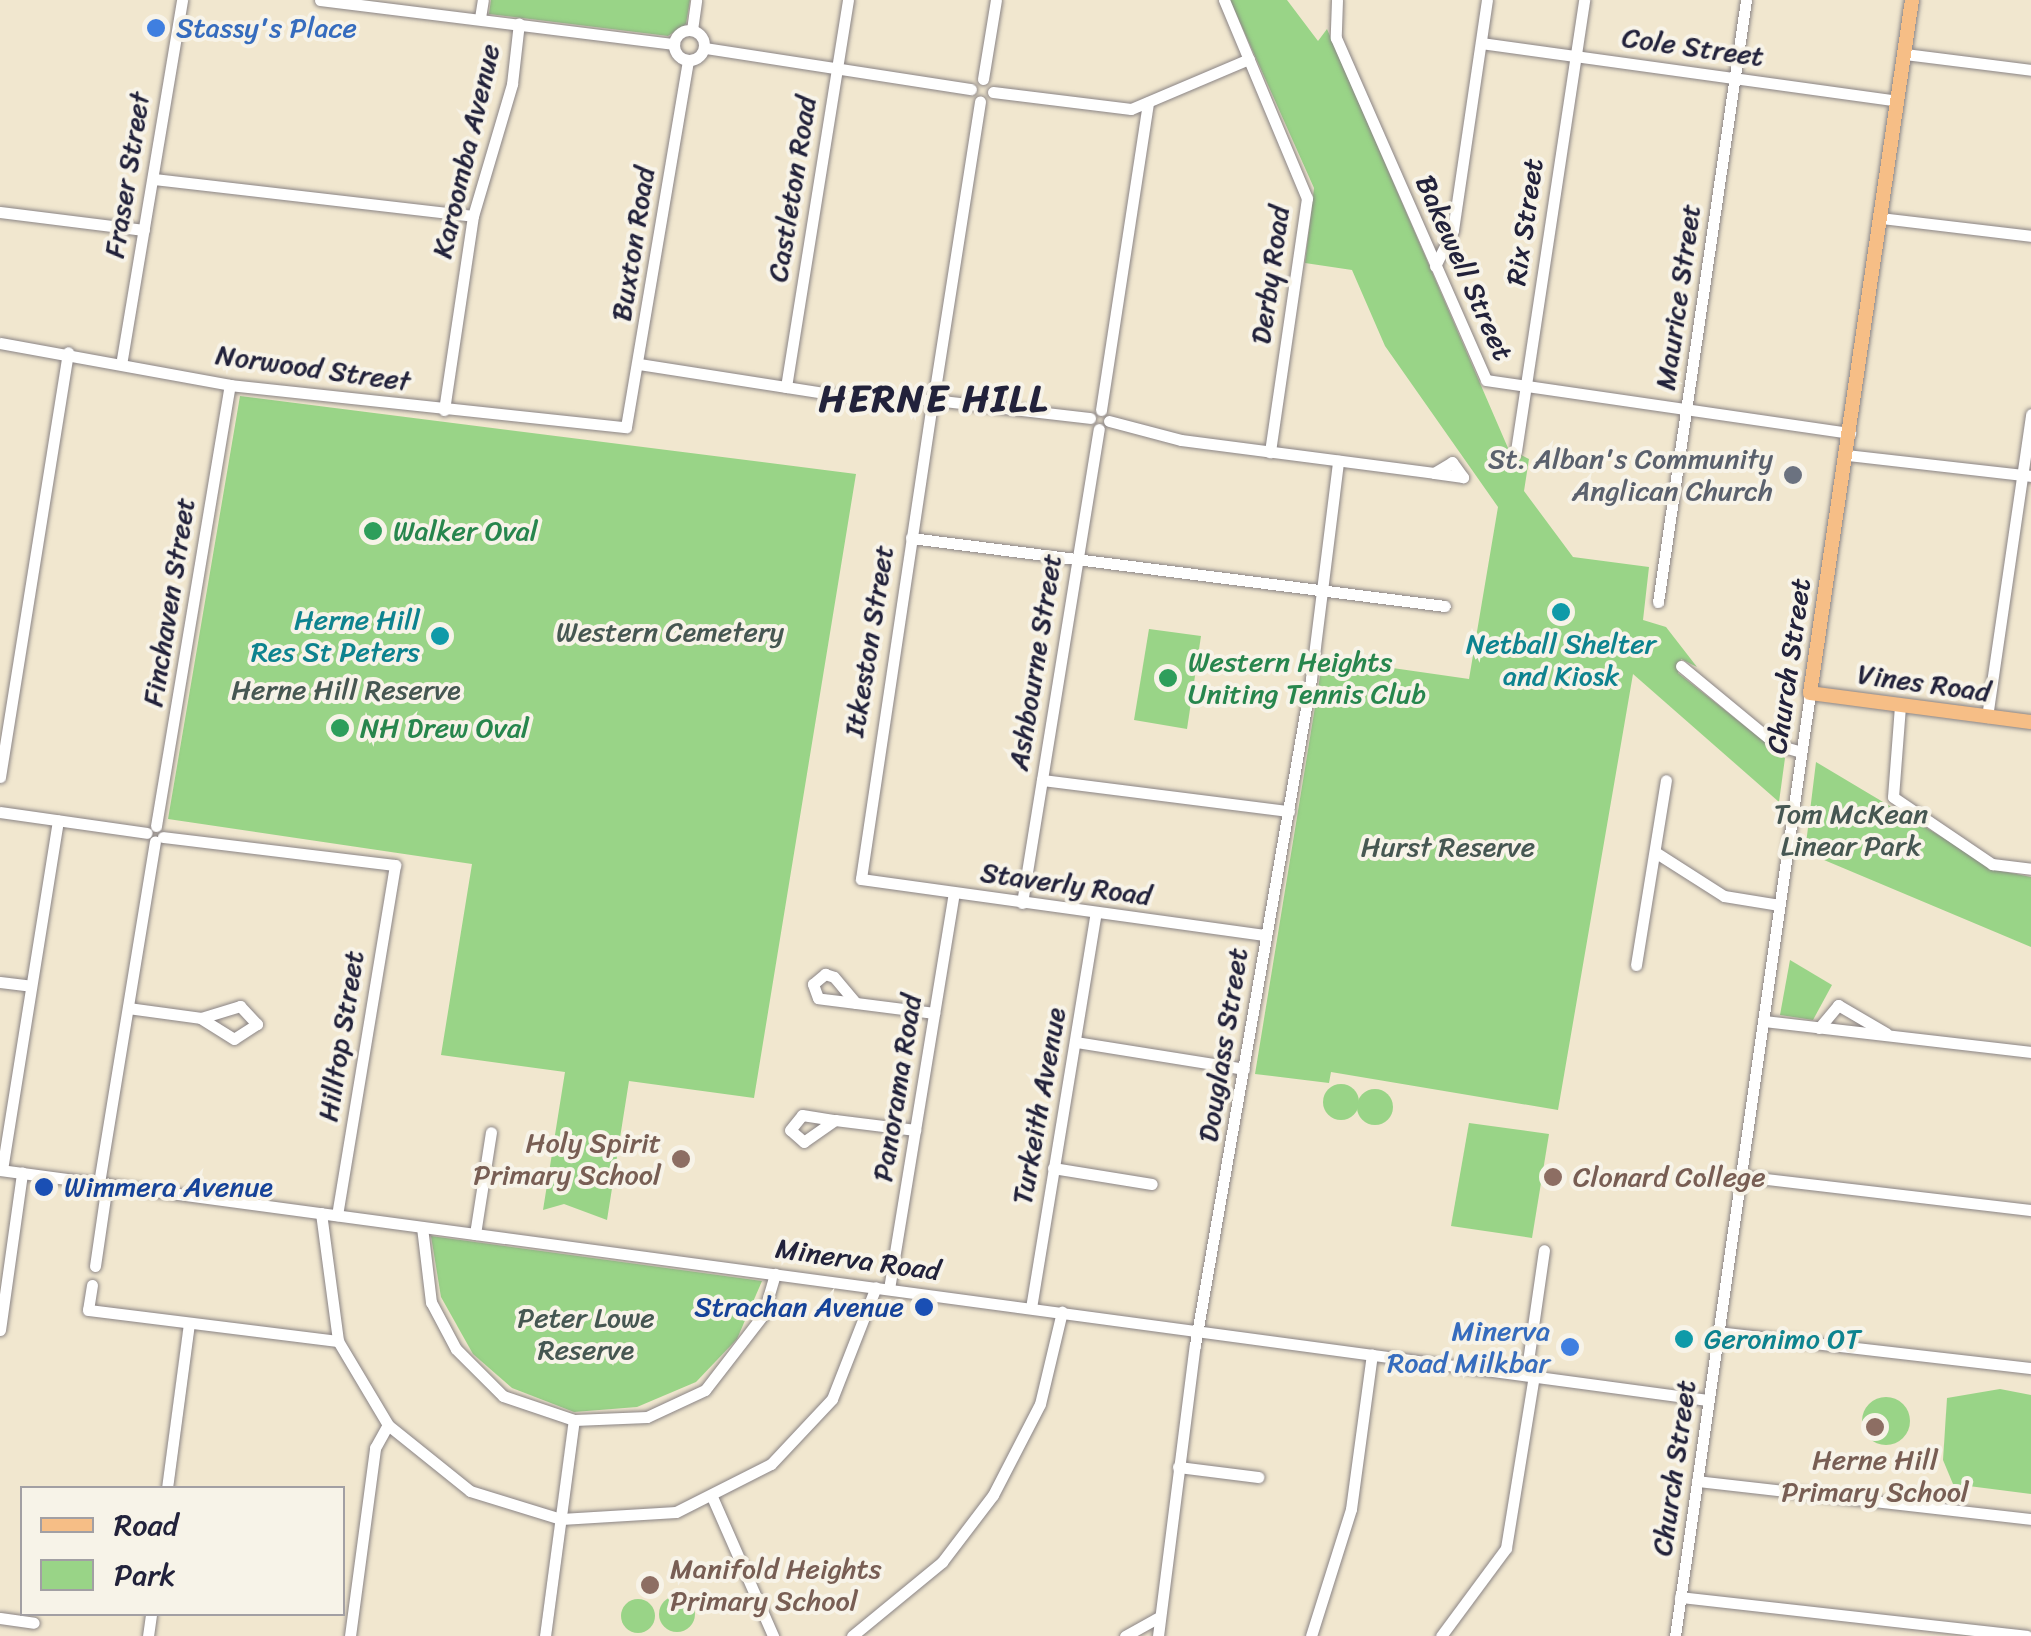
<!DOCTYPE html>
<html>
<head>
<meta charset="utf-8">
<style>
	body { margin:0 }
	#map { position:relative; width:2031px; height:1636px; overflow:hidden; background:#f1e7cf; font-family:Sriracha,sans-serif }
	div>[style] { position:absolute }
	[style*='--x'] { left:calc(var(--x)*1px); top:calc(var(--y)*1px); width:calc(var(--w)*1px); rotate:calc(var(--a)*1deg) }
	.green>* { inset:0; background:#99d487 }
	.round { border-radius:50% }
	.roads { filter:drop-shadow(0 0 2px #8a8485) drop-shadow(0 0 2px #8a8485) }
	.minor>* { height:11px; margin:-5.5px; padding:0 5.5px; transform-origin:5.5px; border-radius:5.5px; background:#fff }
	.minor>.ring { margin:-5.5px; padding:0; box-sizing:content-box; background:none; border:11px solid #fff; border-radius:50% }
	.major>* { height:14px; margin:-7px; padding:0 7px; transform-origin:7px; border-radius:7px; background:#f6be86 }
	.dots>* { width:28px; height:28px; translate:-50% -50%; box-sizing:border-box; border:5px solid #f7f3e8; border-radius:50% }
	span { translate:-50% -50%; white-space:nowrap; text-align:center; line-height:1.15; -webkit-text-stroke:8px #f7f3e8; paint-order:stroke }
	.shop-label { font-size:28px; color:#366cbe }
	.left { translate:0 -50%; text-align:left }
	.right { translate:-100% -50%; text-align:right }
	.street-label { font-size:28px; color:#22223b }
	.worship-label { font-size:28px; color:#5b616d }
	.leisure-label { font-size:28px; color:#27864d }
	.culture-label { font-size:28px; color:#0d838f }
	.park-label { font-size:28px; color:#465752 }
	.education-label { font-size:28px; color:#785e54 }
	.transit-label { font-size:28px; color:#164399 }
	.district-label { font-size:38px; color:#22223b; font-weight:700; letter-spacing:2.5px }
	.legend { position:absolute; left:20px; top:1486px; width:325px; height:130px; box-sizing:border-box; background:#f7f3e8; border:2px solid #a29fa3; margin:0; padding:12px 18px; list-style:none; font-size:30px; color:#22223b }
	.legend li { display:flex; align-items:center; gap:20px; height:50px }
	.legend b { width:50px; border:2px solid #a29fa3 }
</style>
</head>
<body>
<div id="map">
	<div class="green">
		<i style="clip-path:polygon(491px 0,690px 0,686px 24px,668px 36px,489px 14px)"></i>
		<i style="clip-path:polygon(1230px 0,1287px 0,1318px 41px,1327px 29px,1508px 448px,1529px 459px,1524px 491px,1573px 557px,1649px 567px,1643px 620px,1666px 627px,1697px 667px,1681px 659px,1678px 673px,1785px 758px,1779px 802px,1633px 674px,1558px 1110px,1331px 1072px,1329px 1083px,1255px 1074px,1323px 658px,1469px 679px,1498px 507px,1385px 346px,1352px 270px,1305px 263px,1314px 188px)"></i>
		<i style="clip-path:polygon(240px 396px,856px 474px,754px 1098px,629px 1081px,607px 1220px,564px 1204px,543px 1210px,565px 1072px,441px 1055px,472px 864px,168px 819px)"></i>
		<i style="clip-path:polygon(1149px 629px,1201px 636px,1187px 729px,1134px 720px)"></i>
		<i style="clip-path:polygon(1816px 762px,1997px 870px,2031px 877px,2031px 947px,1805px 852px)"></i>
		<i style="clip-path:polygon(1790px 960px,1832px 985px,1813px 1020px,1780px 1015px)"></i>
		<i class="round" style="left:1323px;top:1084px;width:36px;height:36px"></i>
		<i class="round" style="left:1357px;top:1089px;width:36px;height:36px"></i>
		<i style="clip-path:polygon(1469px 1123px,1549px 1134px,1532px 1238px,1451px 1226px)"></i>
		<i style="clip-path:polygon(431px 1236px,762px 1281px,737px 1339px,696px 1382px,637px 1407px,574px 1412px,512px 1388px,473px 1354px,441px 1297px)"></i>
		<i style="clip-path:polygon(2000px 1389px,2031px 1395px,2031px 1494px,1953px 1484px,1943px 1460px,1947px 1398px)"></i>
		<i class="round" style="left:1862px;top:1397px;width:48px;height:48px"></i>
		<i class="round" style="left:659px;top:1596px;width:36px;height:36px"></i>
		<i class="round" style="left:621px;top:1599px;width:34px;height:34px"></i>
	</div>
	<div class="roads">
		<div class="minor">
			<i style="--x:320;--y:0;--w:357;--a:7.1"></i>
			<i style="--x:1224;--y:0;--w:215;--a:67.3"></i>
			<i style="--x:1307;--y:198;--w:257;--a:98.3"></i>
			<i style="--x:1337;--y:0;--w:38;--a:92"></i>
			<i style="--x:1336;--y:38;--w:373;--a:66.3"></i>
			<i style="--x:1486;--y:380;--w:368;--a:8.3"></i>
			<i style="--x:480;--y:18;--w:18;--a:-81"></i>
			<i class="ring" style="left:674px;top:30px;width:19px;height:19px"></i>
			<i style="--x:692;--y:30;--w:30;--a:-82"></i>
			<i style="--x:1481;--y:43;--w:421;--a:7.9"></i>
			<i style="--x:705;--y:48;--w:269;--a:8.8"></i>
			<i style="--x:1905;--y:54;--w:127;--a:7.2"></i>
			<i style="--x:983;--y:79;--w:80;--a:-80.7"></i>
			<i style="--x:993;--y:92;--w:139;--a:7"></i>
			<i style="--x:1131;--y:109;--w:128;--a:-23"></i>
			<i style="--x:154;--y:179;--w:321;--a:6.6"></i>
			<i style="--x:0;--y:212;--w:145;--a:7.1"></i>
			<i style="--x:1881;--y:218;--w:151;--a:6.8"></i>
			<i style="--x:1435;--y:266;--w:40;--a:-63.4"></i>
			<i style="--x:1453;--y:230;--w:232;--a:-81.6"></i>
			<i style="--x:0;--y:343;--w:234;--a:10.3"></i>
			<i style="--x:230;--y:385;--w:398;--a:6.1"></i>
			<i style="--x:626;--y:427;--w:371;--a:-80.4"></i>
			<i style="--x:122;--y:359;--w:364;--a:-80.5"></i>
			<i style="--x:639;--y:364;--w:232;--a:8.9"></i>
			<i style="--x:868;--y:400;--w:55;--a:-1"></i>
			<i style="--x:786;--y:387;--w:392;--a:-80.9"></i>
			<i style="--x:935;--y:389;--w:291;--a:-81.1"></i>
			<i style="--x:943;--y:401;--w:148;--a:6.6"></i>
			<i style="--x:444;--y:410;--w:196;--a:-81.5"></i>
			<i style="--x:473;--y:216;--w:138;--a:-73.5"></i>
			<i style="--x:512;--y:84;--w:61;--a:-83.5"></i>
			<i style="--x:931;--y:410;--w:474;--a:98.5"></i>
			<i style="--x:861;--y:879;--w:409;--a:7.9"></i>
			<i style="--x:1101;--y:410;--w:311;--a:-81.3"></i>
			<i style="--x:1109;--y:421;--w:74;--a:14.8"></i>
			<i style="--x:1181;--y:440;--w:255;--a:7.4"></i>
			<i style="--x:1434;--y:473;--w:21;--a:-31"></i>
			<i style="--x:1452;--y:462;--w:19;--a:54"></i>
			<i style="--x:1463;--y:477;--w:29;--a:-172"></i>
			<i style="--x:1516;--y:451;--w:456;--a:-81.4"></i>
			<i style="--x:1847;--y:455;--w:185;--a:6.5"></i>
			<i style="--x:911;--y:538;--w:538;--a:7.26"></i>
			<i style="--x:1658;--y:602;--w:608;--a:-81.68"></i>
			<i style="--x:1681;--y:666;--w:124;--a:39.5"></i>
			<i style="--x:1777;--y:745;--w:25;--a:16"></i>
			<i style="--x:1900;--y:706;--w:91;--a:94.4"></i>
			<i style="--x:1893;--y:797;--w:120;--a:34.1"></i>
			<i style="--x:1992;--y:864;--w:39;--a:7"></i>
			<i style="--x:1987;--y:717;--w:306;--a:-81.7"></i>
			<i style="--x:0;--y:777;--w:430;--a:-80.9"></i>
			<i style="--x:1042;--y:780;--w:249;--a:7.2"></i>
			<i style="--x:0;--y:812;--w:148;--a:8.1"></i>
			<i style="--x:156;--y:826;--w:447;--a:-80.5"></i>
			<i style="--x:163;--y:837;--w:234;--a:6.9"></i>
			<i style="--x:395;--y:865;--w:355;--a:99.4"></i>
			<i style="--x:1655;--y:852;--w:82;--a:32.5"></i>
			<i style="--x:1724;--y:896;--w:56;--a:9.3"></i>
			<i style="--x:1022;--y:903;--w:480;--a:-80.8"></i>
			<i style="--x:1636;--y:965;--w:187;--a:-80.8"></i>
			<i style="--x:825;--y:974;--w:9;--a:18"></i>
			<i style="--x:834;--y:977;--w:34;--a:50"></i>
			<i style="--x:856;--y:1003;--w:38;--a:-173"></i>
			<i style="--x:818;--y:998;--w:15;--a:-110"></i>
			<i style="--x:813;--y:984;--w:16;--a:-40"></i>
			<i style="--x:0;--y:982;--w:31;--a:7"></i>
			<i style="--x:856;--y:1003;--w:79;--a:7.3"></i>
			<i style="--x:128;--y:1008;--w:74;--a:7.8"></i>
			<i style="--x:201;--y:1018;--w:41;--a:-17.1"></i>
			<i style="--x:240;--y:1006;--w:25;--a:47"></i>
			<i style="--x:257;--y:1024;--w:27;--a:147"></i>
			<i style="--x:234;--y:1039;--w:39;--a:-148"></i>
			<i style="--x:1764;--y:1021;--w:269;--a:6.6"></i>
			<i style="--x:1819;--y:1028;--w:30;--a:-50"></i>
			<i style="--x:1838;--y:1005;--w:56;--a:30.3"></i>
			<i style="--x:1076;--y:1042;--w:170;--a:9.1"></i>
			<i style="--x:802;--y:1115;--w:33;--a:9"></i>
			<i style="--x:835;--y:1120;--w:38;--a:145"></i>
			<i style="--x:804;--y:1142;--w:18;--a:-139"></i>
			<i style="--x:790;--y:1130;--w:19;--a:-51"></i>
			<i style="--x:835;--y:1120;--w:81;--a:7.1"></i>
			<i style="--x:1053;--y:1168;--w:100;--a:9.2"></i>
			<i style="--x:0;--y:1170;--w:1723;--a:7.67"></i>
			<i style="--x:2;--y:1170;--w:354;--a:-80.9"></i>
			<i style="--x:1741;--y:1176;--w:292;--a:6.7"></i>
			<i style="--x:99;--y:1183;--w:346;--a:-80.7"></i>
			<i style="--x:321;--y:1213;--w:129;--a:82.4"></i>
			<i style="--x:338;--y:1341;--w:98;--a:59.2"></i>
			<i style="--x:388;--y:1425;--w:105;--a:38.8"></i>
			<i style="--x:470;--y:1491;--w:95;--a:17.1"></i>
			<i style="--x:561;--y:1519;--w:115;--a:-3.5"></i>
			<i style="--x:676;--y:1512;--w:106;--a:-26.8"></i>
			<i style="--x:771;--y:1464;--w:89;--a:-46.8"></i>
			<i style="--x:832;--y:1399;--w:120;--a:-68.6"></i>
			<i style="--x:422;--y:1227;--w:76;--a:83.2"></i>
			<i style="--x:431;--y:1302;--w:53;--a:62"></i>
			<i style="--x:456;--y:1349;--w:66;--a:45"></i>
			<i style="--x:503;--y:1396;--w:75;--a:18.7"></i>
			<i style="--x:574;--y:1420;--w:73;--a:-2.4"></i>
			<i style="--x:647;--y:1417;--w:64;--a:-25"></i>
			<i style="--x:705;--y:1390;--w:95;--a:-52.3"></i>
			<i style="--x:763;--y:1315;--w:43;--a:-73.7"></i>
			<i style="--x:475;--y:1234;--w:103;--a:-81.1"></i>
			<i style="--x:95;--y:1266;--w:83;--a:-81.7"></i>
			<i style="--x:92;--y:1285;--w:25;--a:99"></i>
			<i style="--x:88;--y:1310;--w:252;--a:7.1"></i>
			<i style="--x:889;--y:1289;--w:400;--a:-80.7"></i>
			<i style="--x:1031;--y:1308;--w:400;--a:-80.7"></i>
			<i style="--x:0;--y:1330;--w:159;--a:-82"></i>
			<i style="--x:1718;--y:1332;--w:315;--a:6.6"></i>
			<i style="--x:1526;--y:1375;--w:126;--a:-81.8"></i>
			<i style="--x:1178;--y:1467;--w:81;--a:7.1"></i>
			<i style="--x:1697;--y:1481;--w:336;--a:6.5"></i>
			<i style="--x:167;--y:1488;--w:165;--a:-82.4"></i>
			<i style="--x:713;--y:1499;--w:150;--a:66.3"></i>
			<i style="--x:1680;--y:1597;--w:349;--a:6.4"></i>
			<i style="--x:0;--y:1618;--w:34;--a:8"></i>
			<i style="--x:148;--y:1636;--w:22;--a:-82"></i>
			<i style="--x:350;--y:1636;--w:190;--a:-82.4"></i>
			<i style="--x:375;--y:1448;--w:26;--a:-61"></i>
			<i style="--x:545;--y:1636;--w:218;--a:-82.4"></i>
			<i style="--x:852;--y:1636;--w:117;--a:-39.4"></i>
			<i style="--x:942;--y:1562;--w:84;--a:-52.7"></i>
			<i style="--x:993;--y:1495;--w:102;--a:-62.7"></i>
			<i style="--x:1040;--y:1404;--w:95;--a:-76.6"></i>
			<i style="--x:1125;--y:1636;--w:37;--a:-29"></i>
			<i style="--x:1158;--y:1636;--w:293;--a:-82.8"></i>
			<i style="--x:1195;--y:1345;--w:676;--a:-80.12"></i>
			<i style="--x:1311;--y:679;--w:220;--a:-82.9"></i>
			<i style="--x:1311;--y:1636;--w:133;--a:-72.5"></i>
			<i style="--x:1351;--y:1509;--w:156;--a:-82.3"></i>
			<i style="--x:1441;--y:1636;--w:109;--a:-53.5"></i>
			<i style="--x:1506;--y:1548;--w:174;--a:-80.8"></i>
			<i style="--x:1675;--y:1636;--w:953;--a:-81.85"></i>
		</div>
		<div class="major">
			<i style="--x:1912;--y:0;--w:700;--a:98.37"></i>
			<i style="--x:1810;--y:693;--w:223;--a:7.5"></i>
		</div>
	</div>
	<div class="dots">
		<i style="left:156px;top:28px;background:#3f7fe0"></i>
		<i style="left:1793px;top:475px;background:#6b7280"></i>
		<i style="left:373px;top:531px;background:#2e9e5b"></i>
		<i style="left:1561px;top:612px;background:#0f9aa8"></i>
		<i style="left:440px;top:636px;background:#0f9aa8"></i>
		<i style="left:1168px;top:678px;background:#2e9e5b"></i>
		<i style="left:340px;top:728px;background:#2e9e5b"></i>
		<i style="left:681px;top:1159px;background:#8d6e63"></i>
		<i style="left:1553px;top:1177px;background:#8d6e63"></i>
		<i style="left:44px;top:1187px;background:#1a4fb4"></i>
		<i style="left:924px;top:1307px;background:#1a4fb4"></i>
		<i style="left:1684px;top:1339px;background:#0f9aa8"></i>
		<i style="left:1570px;top:1347px;background:#3f7fe0"></i>
		<i style="left:1875px;top:1427px;background:#8d6e63"></i>
		<i style="left:650px;top:1585px;background:#8d6e63"></i>
	</div>
	<div class="shop-label">
		<span class="left" style="left:176px;top:28px">Stassy's Place</span>
		<span class="right" style="left:1550px;top:1347px">Minerva<br>Road Milkbar</span>
	</div>
	<div class="street-label">
		<span style="left:1693px;top:47px;rotate:8deg">Cole Street</span>
		<span style="left:466px;top:151px;rotate:-77deg">Karoomba Avenue</span>
		<span style="left:127px;top:175px;rotate:-81deg">Fraser Street</span>
		<span style="left:792px;top:189px;rotate:-81deg">Castleton Road</span>
		<span style="left:1525px;top:222px;rotate:-82deg">Rix Street</span>
		<span style="left:633px;top:244px;rotate:-81deg">Buxton Road</span>
		<span style="left:1464px;top:268px;rotate:66deg">Bakewell Street</span>
		<span style="left:1270px;top:275px;rotate:-82deg">Derby Road</span>
		<span style="left:1678px;top:297px;rotate:-82deg">Maurice Street</span>
		<span style="left:313px;top:368px;rotate:8deg">Norwood Street</span>
		<span style="left:169px;top:602px;rotate:-81deg">Finchaven Street</span>
		<span style="left:869px;top:641px;rotate:-81deg">Itkeston Street</span>
		<span style="left:1035px;top:662px;rotate:-81deg">Ashbourne Street</span>
		<span style="left:1789px;top:666px;rotate:-82deg">Church Street</span>
		<span style="left:1924px;top:683px;rotate:8deg">Vines Road</span>
		<span style="left:1066px;top:884px;rotate:8deg">Staverly Road</span>
		<span style="left:341px;top:1036px;rotate:-81deg">Hilltop Street</span>
		<span style="left:1223px;top:1045px;rotate:-81deg">Douglass Street</span>
		<span style="left:897px;top:1088px;rotate:-81deg">Panorama Road</span>
		<span style="left:1039px;top:1106px;rotate:-80deg">Turkeith Avenue</span>
		<span style="left:858px;top:1260px;rotate:8deg">Minerva Road</span>
		<span style="left:1674px;top:1468px;rotate:-82deg">Church Street</span>
	</div>
	<div class="worship-label">
		<span class="right" style="left:1773px;top:475px">St. Alban's Community<br>Anglican Church</span>
	</div>
	<div class="leisure-label">
		<span class="left" style="left:393px;top:531px">Walker Oval</span>
		<span class="left" style="left:1188px;top:678px">Western Heights<br>Uniting Tennis Club</span>
		<span class="left" style="left:360px;top:728px">NH Drew Oval</span>
	</div>
	<div class="culture-label">
		<span class="right" style="left:420px;top:636px">Herne Hill<br>Res St Peters</span>
		<span style="left:1561px;top:660px">Netball Shelter<br>and Kiosk</span>
		<span class="left" style="left:1704px;top:1339px">Geronimo OT</span>
	</div>
	<div class="park-label">
		<span style="left:670px;top:632px">Western Cemetery</span>
		<span style="left:346px;top:690px">Herne Hill Reserve</span>
		<span style="left:1851px;top:830px">Tom McKean<br>Linear Park</span>
		<span style="left:1448px;top:847px">Hurst Reserve</span>
		<span style="left:586px;top:1334px">Peter Lowe<br>Reserve</span>
	</div>
	<div class="education-label">
		<span class="right" style="left:661px;top:1159px">Holy Spirit<br>Primary School</span>
		<span class="left" style="left:1573px;top:1177px">Clonard College</span>
		<span style="left:1875px;top:1476px">Herne Hill<br>Primary School</span>
		<span class="left" style="left:670px;top:1585px">Manifold Heights<br>Primary School</span>
	</div>
	<div class="transit-label">
		<span class="left" style="left:64px;top:1187px">Wimmera Avenue</span>
		<span class="right" style="left:904px;top:1307px">Strachan Avenue</span>
	</div>
	<div class="district-label">
		<span style="left:934px;top:399px">HERNE HILL</span>
	</div>
	<ul class="legend">
	<li><b style="height:12px;background:#f6be86"></b>Road</li>
	<li><b style="height:28px;background:#99d487"></b>Park</li>
	</ul>
</div>
</body>
</html>
